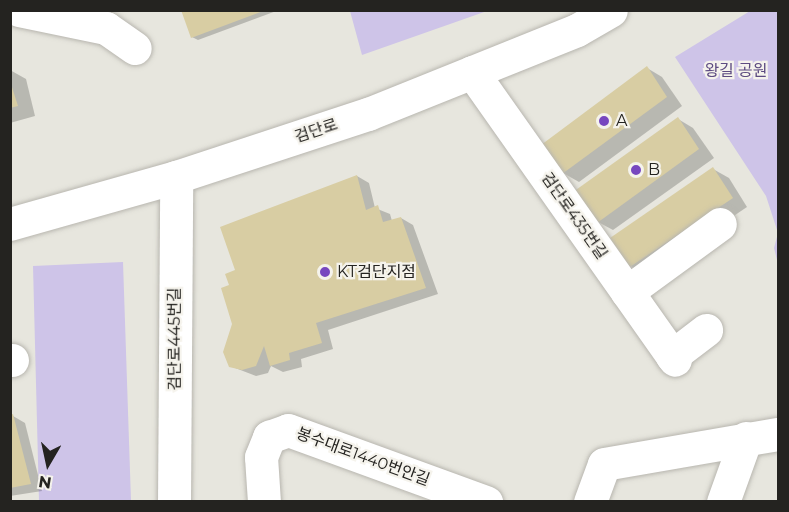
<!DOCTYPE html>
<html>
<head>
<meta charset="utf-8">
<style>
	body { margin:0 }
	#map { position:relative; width:789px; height:512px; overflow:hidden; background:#e7e6de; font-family:Montserrat,"Noto Sans KR",sans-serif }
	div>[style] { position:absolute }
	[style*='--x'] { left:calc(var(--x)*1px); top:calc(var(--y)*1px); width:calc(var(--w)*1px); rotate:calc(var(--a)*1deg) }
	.green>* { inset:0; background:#cec4e8 }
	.shadow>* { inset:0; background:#0003 }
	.building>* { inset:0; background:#d8cda3 }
	.roads { filter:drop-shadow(0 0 2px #b8b6af) drop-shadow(0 0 2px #b8b6af) }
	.minor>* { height:33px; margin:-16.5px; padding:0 16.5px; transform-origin:16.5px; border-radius:16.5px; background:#fff }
	.major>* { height:33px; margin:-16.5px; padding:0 16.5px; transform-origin:16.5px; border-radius:16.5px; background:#fff }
	.dots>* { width:16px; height:16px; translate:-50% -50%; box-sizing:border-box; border:3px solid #f5f3ec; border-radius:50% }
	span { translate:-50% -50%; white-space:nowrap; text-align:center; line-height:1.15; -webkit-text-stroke:4.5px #f5f3ec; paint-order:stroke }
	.park-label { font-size:16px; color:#5d4b81 }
	.poi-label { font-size:16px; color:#242320 }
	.left { translate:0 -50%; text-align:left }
	.street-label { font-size:16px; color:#242320 }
	.frame { position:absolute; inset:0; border:12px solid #242320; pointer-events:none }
	.north { position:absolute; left:18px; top:434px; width:60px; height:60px; -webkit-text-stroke:4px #f5f3ec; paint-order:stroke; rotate:189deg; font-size:16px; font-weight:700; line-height:24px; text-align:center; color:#242320 }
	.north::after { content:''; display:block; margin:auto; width:21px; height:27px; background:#242320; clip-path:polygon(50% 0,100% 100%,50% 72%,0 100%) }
</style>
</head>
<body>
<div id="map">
	<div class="green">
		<i style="clip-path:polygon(350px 11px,350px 10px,487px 11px,362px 55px)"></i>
		<i style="clip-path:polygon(750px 11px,778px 11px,778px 264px,774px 248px,778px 233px,766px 196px,675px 57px)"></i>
		<i style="clip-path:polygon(123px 262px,131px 501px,39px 501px,33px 266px)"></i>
	</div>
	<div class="shadow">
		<i style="clip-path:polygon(183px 10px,279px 10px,198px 40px,192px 37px)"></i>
		<i style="clip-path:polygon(647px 68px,662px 77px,682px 106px,579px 182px,563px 173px,543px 146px)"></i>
		<i style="clip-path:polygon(10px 70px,26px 79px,35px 116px,10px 123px)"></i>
		<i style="clip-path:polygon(678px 119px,693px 128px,714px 158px,613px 230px,598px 222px)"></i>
		<i style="clip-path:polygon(713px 169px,729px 178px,747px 207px,646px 275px,631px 266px)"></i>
		<i style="clip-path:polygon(357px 176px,369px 183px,375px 208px,390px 214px,392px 221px,401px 218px,413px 225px,438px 294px,328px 330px,333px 349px,301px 359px,302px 367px,283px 372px,271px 366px,268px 373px,256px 376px,230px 366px,234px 324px,231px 286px,236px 271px)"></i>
		<i style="clip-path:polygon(13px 416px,25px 423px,42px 491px,10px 496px)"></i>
	</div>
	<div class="building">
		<i style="clip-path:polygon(181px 10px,263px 10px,263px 11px,191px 38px)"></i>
		<i style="clip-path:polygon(647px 66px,667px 97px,562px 174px,541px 145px)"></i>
		<i style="clip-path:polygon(10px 81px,18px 106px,10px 108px)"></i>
		<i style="clip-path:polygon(678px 117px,699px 149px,597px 223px,573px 192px)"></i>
		<i style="clip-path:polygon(713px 167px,733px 198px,630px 267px,610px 238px)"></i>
		<i style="clip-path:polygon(357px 175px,366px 210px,378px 205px,383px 222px,401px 217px,426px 288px,316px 323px,322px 343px,289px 353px,290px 360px,270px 366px,264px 346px,256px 366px,242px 370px,229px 367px,223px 352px,232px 324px,221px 288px,229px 285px,225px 274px,235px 270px,220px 227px)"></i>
		<i style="clip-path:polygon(13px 414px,31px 484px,10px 488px,10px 415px)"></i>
	</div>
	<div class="roads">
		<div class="minor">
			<i style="--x:19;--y:10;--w:89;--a:11.7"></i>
			<i style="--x:106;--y:28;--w:35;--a:35"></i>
			<i style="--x:472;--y:72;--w:352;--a:54.8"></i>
			<i style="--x:627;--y:292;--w:115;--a:-36.2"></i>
			<i style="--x:672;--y:356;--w:43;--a:-37.4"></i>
			<i style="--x:10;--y:360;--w:2;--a:0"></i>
			<i style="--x:174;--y:502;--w:325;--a:-89.6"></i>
			<i style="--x:264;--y:502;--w:45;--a:-93.8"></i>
			<i style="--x:261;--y:457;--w:22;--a:-68"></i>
			<i style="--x:269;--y:437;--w:20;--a:-20"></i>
			<i style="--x:288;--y:430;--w:211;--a:20"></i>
			<i style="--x:590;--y:502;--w:40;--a:-69.8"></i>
			<i style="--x:604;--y:464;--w:177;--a:-9.8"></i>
			<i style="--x:723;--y:502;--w:68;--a:-70.2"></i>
		</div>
		<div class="major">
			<i style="--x:10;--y:224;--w:173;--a:-15.8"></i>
			<i style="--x:176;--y:177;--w:202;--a:-18.2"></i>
			<i style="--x:368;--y:114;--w:225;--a:-21.9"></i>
			<i style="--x:577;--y:30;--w:39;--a:-30"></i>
		</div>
	</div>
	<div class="dots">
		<i style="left:604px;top:121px;background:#7747bf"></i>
		<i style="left:636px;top:170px;background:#7747bf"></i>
		<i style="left:325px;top:272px;background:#7747bf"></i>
	</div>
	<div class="park-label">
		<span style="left:736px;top:71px">왕길 공원</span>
	</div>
	<div class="poi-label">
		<span class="left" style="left:616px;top:121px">A</span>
		<span class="left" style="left:648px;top:170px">B</span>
		<span class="left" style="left:337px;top:272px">KT검단지점</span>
	</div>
	<div class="street-label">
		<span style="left:316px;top:131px;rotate:-18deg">검단로</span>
		<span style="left:574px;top:216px;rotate:55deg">검단로435번길</span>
		<span style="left:175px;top:339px;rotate:-90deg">검단로445번길</span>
		<span style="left:363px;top:457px;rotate:20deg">봉수대로1440번안길</span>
	</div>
	<div class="frame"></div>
	<div class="north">N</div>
</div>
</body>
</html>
